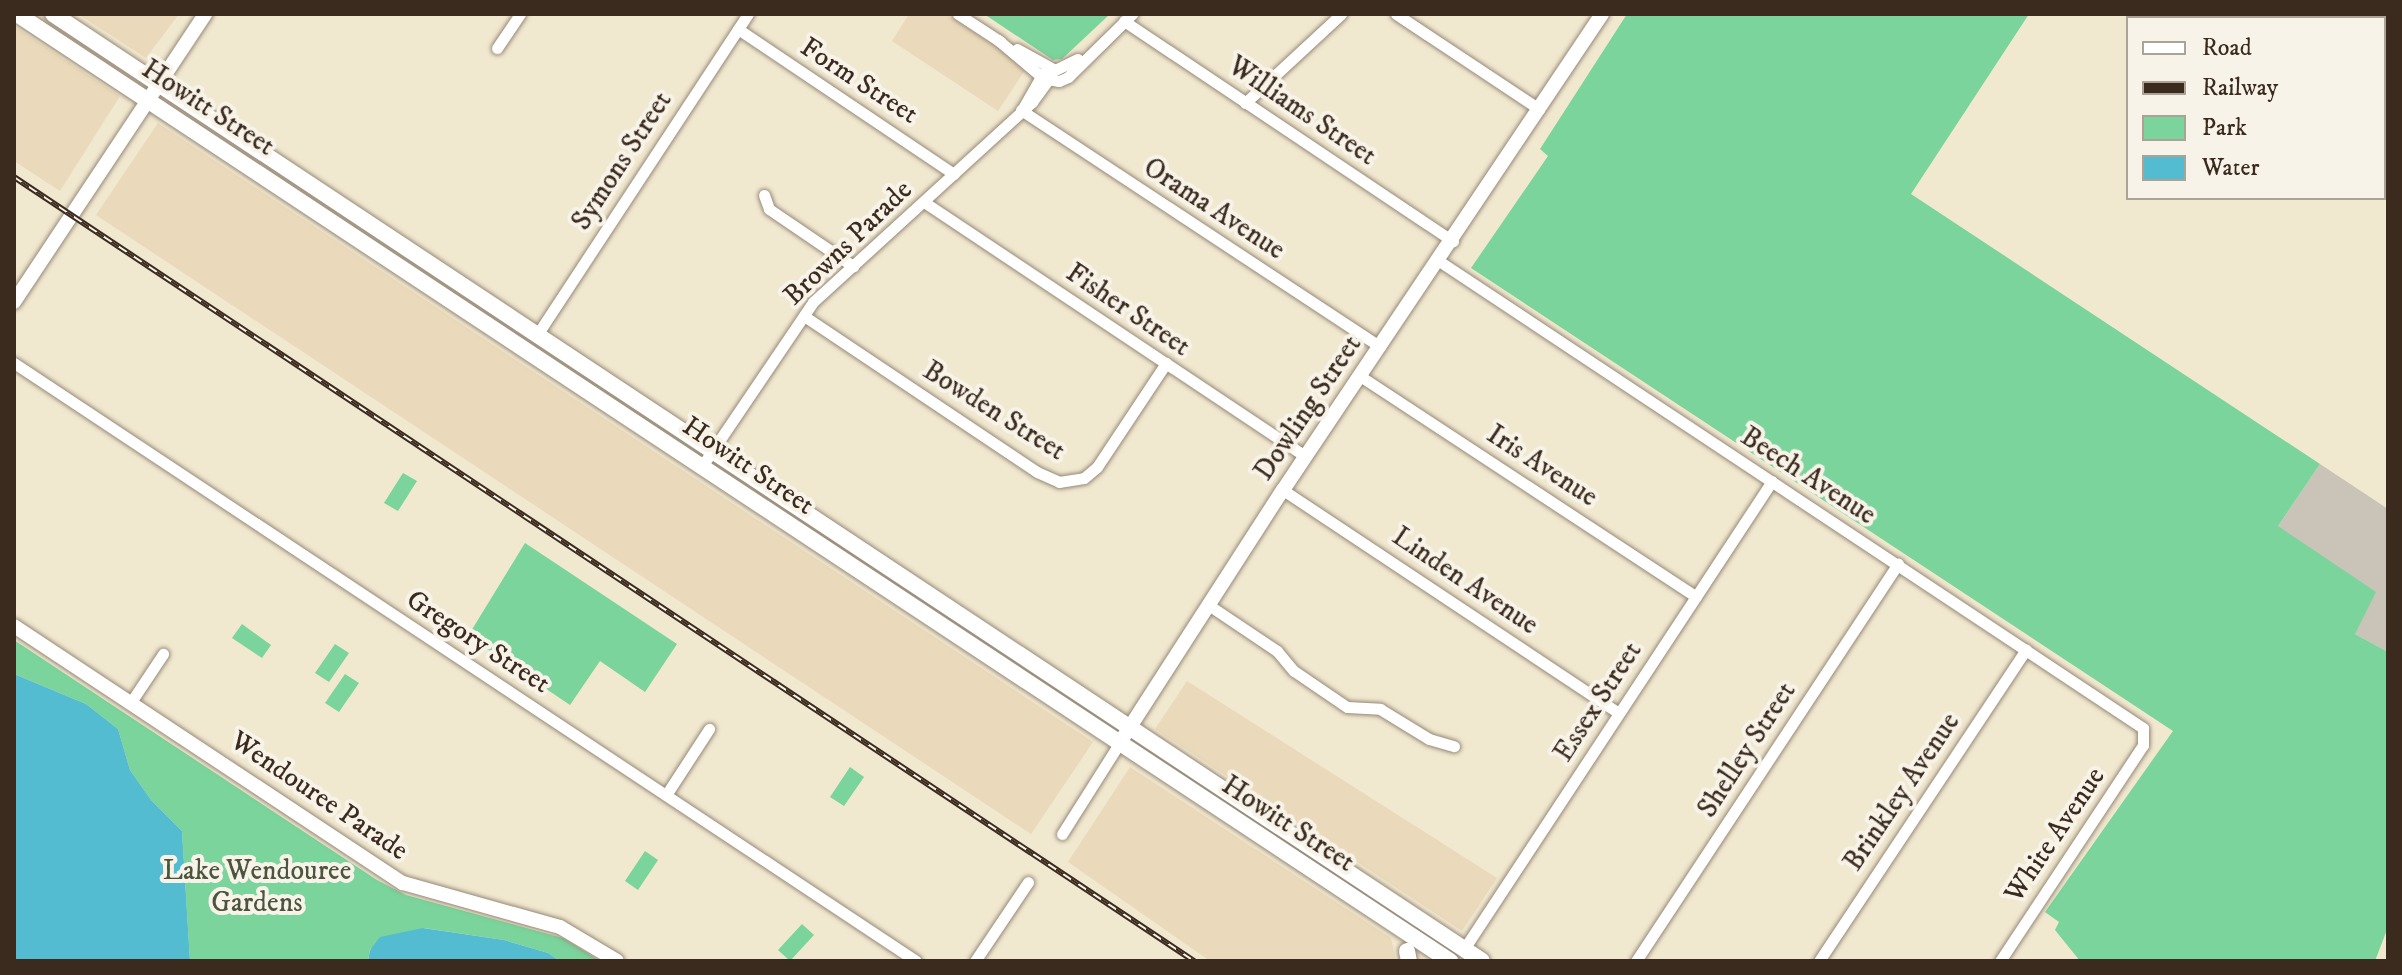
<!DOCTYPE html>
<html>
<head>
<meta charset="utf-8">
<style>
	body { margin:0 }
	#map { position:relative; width:2402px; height:975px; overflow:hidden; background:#f1e8d0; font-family:"IM FELL DW Pica",serif }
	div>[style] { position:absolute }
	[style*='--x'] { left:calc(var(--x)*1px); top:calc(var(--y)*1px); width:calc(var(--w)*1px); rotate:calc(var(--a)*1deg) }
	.built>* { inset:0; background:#ead9ba }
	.industrial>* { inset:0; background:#cac3b8 }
	.green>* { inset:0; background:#7ad49b }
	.water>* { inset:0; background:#53bcd0 }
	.roads { filter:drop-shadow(0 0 2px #968977) drop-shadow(0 0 2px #968977) }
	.minor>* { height:11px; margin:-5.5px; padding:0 5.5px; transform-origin:5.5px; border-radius:5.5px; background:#fff }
	.tertiary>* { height:14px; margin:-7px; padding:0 7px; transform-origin:7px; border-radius:7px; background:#fff }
	.secondary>* { height:16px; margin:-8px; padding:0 8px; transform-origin:8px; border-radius:8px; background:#fff }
	.rail>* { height:6px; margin-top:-3px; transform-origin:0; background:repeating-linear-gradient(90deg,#f7f3e8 0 9px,#3b2a1e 0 18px); box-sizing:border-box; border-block:2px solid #3b2a1e }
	span { translate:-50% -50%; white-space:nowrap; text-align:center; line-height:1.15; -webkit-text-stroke:8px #f7f3e8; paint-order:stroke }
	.street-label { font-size:28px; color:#3b2a1e }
	.park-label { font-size:28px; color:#4b543d }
	.frame { position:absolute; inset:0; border:16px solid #3b2a1e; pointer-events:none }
	.legend { position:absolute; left:2126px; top:16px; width:260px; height:184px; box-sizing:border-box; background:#f7f3e8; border:2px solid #aca397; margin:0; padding:10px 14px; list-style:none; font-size:24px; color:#3b2a1e }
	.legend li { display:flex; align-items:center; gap:16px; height:40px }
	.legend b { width:40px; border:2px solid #aca397 }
</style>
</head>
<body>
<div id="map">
	<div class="built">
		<i style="clip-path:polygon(78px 14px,179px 14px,146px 58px)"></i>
		<i style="clip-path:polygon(909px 14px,946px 14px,1027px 67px,998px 111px,892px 41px)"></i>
		<i style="clip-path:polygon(14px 26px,120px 96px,60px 191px,14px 161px)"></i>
		<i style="clip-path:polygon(158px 123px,1093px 742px,1031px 834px,96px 215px)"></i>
		<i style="clip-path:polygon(1187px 681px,1497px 878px,1462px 931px,1155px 729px)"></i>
		<i style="clip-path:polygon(1130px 767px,1391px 938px,1396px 961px,1210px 961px,1068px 862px)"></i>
	</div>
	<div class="industrial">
		<i style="clip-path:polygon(2181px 14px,2388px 14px,2388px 152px,2384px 149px,2384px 18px,2187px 18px)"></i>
		<i style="clip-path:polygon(2320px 464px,2388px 509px,2388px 652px,2355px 634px,2278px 526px)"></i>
	</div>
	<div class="green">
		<i style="clip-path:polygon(984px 14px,1110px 14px,1062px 59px,1053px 60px)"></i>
		<i style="clip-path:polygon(1627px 14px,2029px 14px,1911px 194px,2320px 464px,2278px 526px,2376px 592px,2355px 634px,2388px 652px,2388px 927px,2375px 961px,2080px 961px,2055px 930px,2059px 922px,2045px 912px,2173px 731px,1471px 268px,1548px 156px,1540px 149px)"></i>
		<i style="clip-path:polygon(403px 473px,417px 481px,398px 511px,384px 503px)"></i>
		<i style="clip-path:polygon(525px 543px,677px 644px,645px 692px,600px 661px,570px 705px,468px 636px)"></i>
		<i style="clip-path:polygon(242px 624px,271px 645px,262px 658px,232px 638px)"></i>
		<i style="clip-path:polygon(14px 640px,377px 880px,406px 895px,563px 938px,600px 961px,560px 961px,548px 953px,504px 940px,424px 928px,370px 949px,368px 961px,190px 961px,182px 831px,151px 800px,130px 770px,118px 729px,86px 704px,14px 674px)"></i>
		<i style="clip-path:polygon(335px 644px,349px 653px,329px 682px,315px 673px)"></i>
		<i style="clip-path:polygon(345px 674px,359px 683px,339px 712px,325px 703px)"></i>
		<i style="clip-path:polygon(850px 767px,864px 777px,844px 806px,830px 797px)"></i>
		<i style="clip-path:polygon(645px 851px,658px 860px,638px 890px,625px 881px)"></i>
		<i style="clip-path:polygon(802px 924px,814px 935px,790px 961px,778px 950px)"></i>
	</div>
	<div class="water">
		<i style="clip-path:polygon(14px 674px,86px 704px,118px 729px,130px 770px,151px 800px,182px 831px,190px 961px,14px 961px)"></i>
		<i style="clip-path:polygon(423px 928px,504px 940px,548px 953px,560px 961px,368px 961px,370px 950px,380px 937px)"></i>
	</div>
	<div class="roads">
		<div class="minor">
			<i style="--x:958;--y:14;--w:51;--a:33.1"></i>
			<i style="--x:1396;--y:14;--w:172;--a:33.6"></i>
			<i style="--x:1124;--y:21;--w:396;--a:33.8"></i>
			<i style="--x:738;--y:29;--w:260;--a:33.9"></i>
			<i style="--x:998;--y:40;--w:59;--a:40.2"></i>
			<i style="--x:1043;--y:78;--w:16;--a:11"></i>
			<i style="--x:1059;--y:81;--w:10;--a:-24"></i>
			<i style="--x:1068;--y:77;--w:90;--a:-44.5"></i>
			<i style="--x:497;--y:48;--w:41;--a:-55.9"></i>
			<i style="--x:1017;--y:49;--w:43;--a:28.9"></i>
			<i style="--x:1055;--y:70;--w:25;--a:-26"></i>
			<i style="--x:1245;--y:103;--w:131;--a:-42.8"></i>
			<i style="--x:1021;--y:110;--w:430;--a:33.4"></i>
			<i style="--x:1022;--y:110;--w:43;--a:-60.4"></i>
			<i style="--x:764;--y:195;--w:15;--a:70"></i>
			<i style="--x:769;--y:209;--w:102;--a:34.2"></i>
			<i style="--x:924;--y:202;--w:459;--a:33.7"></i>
			<i style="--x:1439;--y:261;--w:845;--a:33.56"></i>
			<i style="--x:2143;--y:728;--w:17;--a:90"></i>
			<i style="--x:2143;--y:745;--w:259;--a:123.5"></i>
			<i style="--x:804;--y:316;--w:280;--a:33.8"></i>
			<i style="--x:1037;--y:472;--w:24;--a:24"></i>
			<i style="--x:1059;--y:482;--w:25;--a:-9"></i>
			<i style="--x:1084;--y:478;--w:17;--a:-40"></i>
			<i style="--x:1097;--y:467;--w:125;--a:-56.4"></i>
			<i style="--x:537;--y:335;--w:384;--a:-56.7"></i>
			<i style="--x:14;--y:363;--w:1082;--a:33.54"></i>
			<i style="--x:1360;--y:376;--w:402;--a:33.3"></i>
			<i style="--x:702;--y:466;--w:198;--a:-55.9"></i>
			<i style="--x:813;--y:302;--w:297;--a:-42.4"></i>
			<i style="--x:1032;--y:102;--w:27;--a:-54"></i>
			<i style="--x:1048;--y:80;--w:12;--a:-90"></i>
			<i style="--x:1283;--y:490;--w:403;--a:33.6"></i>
			<i style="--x:1210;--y:606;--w:81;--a:33.9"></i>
			<i style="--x:1277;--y:651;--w:26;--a:50"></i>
			<i style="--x:1294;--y:671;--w:64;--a:34.2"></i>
			<i style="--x:1347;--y:707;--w:33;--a:3"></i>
			<i style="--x:1380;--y:709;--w:57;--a:31.5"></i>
			<i style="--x:1429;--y:739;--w:26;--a:16"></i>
			<i style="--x:131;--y:702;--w:58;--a:-56.3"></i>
			<i style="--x:666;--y:795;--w:79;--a:-56.9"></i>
			<i style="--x:1062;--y:834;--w:107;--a:-57.7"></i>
			<i style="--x:1464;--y:949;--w:560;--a:-56.65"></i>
			<i style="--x:975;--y:961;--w:95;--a:-56.1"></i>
			<i style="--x:1636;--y:961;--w:476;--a:-56.6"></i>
			<i style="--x:1819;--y:961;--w:374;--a:-56.4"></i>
		</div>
		<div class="tertiary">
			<i style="--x:14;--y:302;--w:346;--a:-56.4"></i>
			<i style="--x:14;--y:626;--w:466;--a:33.5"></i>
			<i style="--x:403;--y:883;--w:163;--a:15.7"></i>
			<i style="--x:560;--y:927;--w:66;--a:30.8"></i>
			<i style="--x:1119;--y:744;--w:302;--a:-57.2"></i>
			<i style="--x:1283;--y:490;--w:573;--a:-56.17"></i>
		</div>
		<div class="secondary">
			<i style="--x:17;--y:14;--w:1718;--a:33.46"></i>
			<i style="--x:53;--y:14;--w:1714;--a:33.53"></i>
			<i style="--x:2147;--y:14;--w:7;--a:34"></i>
			<i style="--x:2384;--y:174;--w:5;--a:37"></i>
			<i style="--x:1407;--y:951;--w:10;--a:79"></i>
		</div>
	</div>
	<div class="rail">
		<i style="--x:14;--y:177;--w:1417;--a:33.6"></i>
	</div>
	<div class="street-label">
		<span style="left:859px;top:81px;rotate:33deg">Form Street</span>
		<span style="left:208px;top:108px;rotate:33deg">Howitt Street</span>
		<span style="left:1302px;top:111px;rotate:34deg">Williams Street</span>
		<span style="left:622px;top:161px;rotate:-57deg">Symons Street</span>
		<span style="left:1214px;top:209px;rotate:33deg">Orama Avenue</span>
		<span style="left:848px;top:243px;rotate:-44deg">Browns Parade</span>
		<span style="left:1128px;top:310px;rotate:34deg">Fisher Street</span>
		<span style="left:1308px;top:408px;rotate:-56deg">Dowling Street</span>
		<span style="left:994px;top:411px;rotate:32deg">Bowden Street</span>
		<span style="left:748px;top:466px;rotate:34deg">Howitt Street</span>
		<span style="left:1542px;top:466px;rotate:33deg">Iris Avenue</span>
		<span style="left:1808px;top:476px;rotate:33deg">Beech Avenue</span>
		<span style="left:1465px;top:581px;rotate:34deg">Linden Avenue</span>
		<span style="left:478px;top:642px;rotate:33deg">Gregory Street</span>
		<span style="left:1598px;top:702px;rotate:-57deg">Essex Street</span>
		<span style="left:1747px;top:750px;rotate:-57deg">Shelley Street</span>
		<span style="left:1902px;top:792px;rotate:-56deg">Brinkley Avenue</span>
		<span style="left:319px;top:796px;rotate:34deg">Wendouree Parade</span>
		<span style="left:1288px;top:824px;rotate:33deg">Howitt Street</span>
		<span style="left:2055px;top:835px;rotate:-56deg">White Avenue</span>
	</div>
	<div class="park-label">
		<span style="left:257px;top:887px">Lake Wendouree<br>Gardens</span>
	</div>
	<div class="frame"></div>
	<ul class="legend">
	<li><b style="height:10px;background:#fff"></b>Road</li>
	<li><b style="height:10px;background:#3b2a1e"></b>Railway</li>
	<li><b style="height:22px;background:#7ad49b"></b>Park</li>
	<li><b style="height:22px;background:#53bcd0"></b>Water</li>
	</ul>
</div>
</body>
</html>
